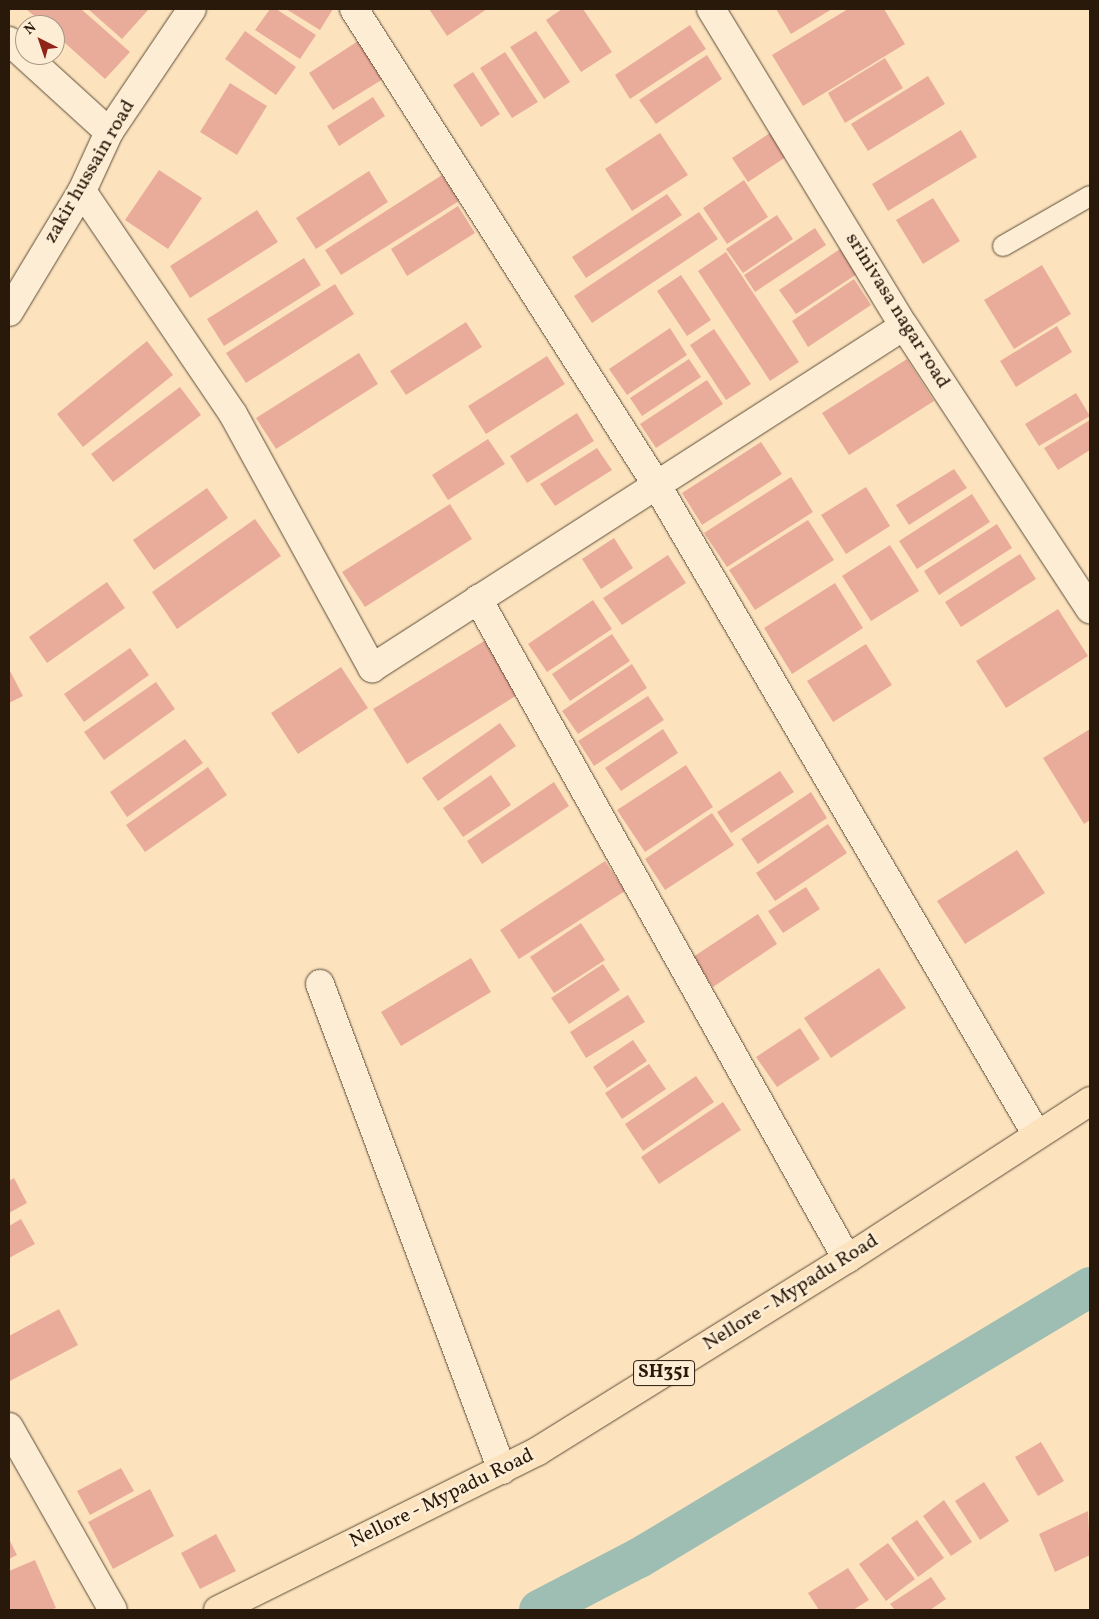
<!DOCTYPE html>
<html>
<head>
<meta charset="utf-8">
<style>
	body { margin:0 }
	#map { position:relative; width:1099px; height:1619px; overflow:hidden; background:#fce3be; font-family:Vollkorn,serif }
	div>[style] { position:absolute }
	[style*='--x'] { left:calc(var(--x)*1px); top:calc(var(--y)*1px); width:calc(var(--w)*1px); rotate:calc(var(--a)*1deg) }
	.canal>* { height:40px; margin:-20px; padding:0 20px; transform-origin:20px; border-radius:20px; background:#9fbeb3 }
	.building>* { inset:0; background:#eaac9a }
	.roads { filter:drop-shadow(0 0 1px #5d4c37) drop-shadow(0 0 1px #5d4c37) }
	.lane>* { height:20px; margin:-10px; padding:0 10px; transform-origin:10px; border-radius:10px; background:#fdedd5 }
	.street>* { height:28px; margin:-14px; padding:0 14px; transform-origin:14px; border-radius:14px; background:#fdedd5 }
	.secondary>* { height:28px; margin:-14px; padding:0 14px; transform-origin:14px; border-radius:14px; background:#fdedd5 }
	.primary>* { height:28px; margin:-14px; padding:0 14px; transform-origin:14px; border-radius:14px; background:#fce3be }
	span { translate:-50% -50%; white-space:nowrap; text-align:center; line-height:1.15; -webkit-text-stroke:5px #fdedd5; paint-order:stroke }
	.shield-label span { padding:1px 4px; background:#fdedd5; border:1px solid; border-radius:4px; -webkit-text-stroke-width:0 }
	.shield-label { font-size:19px; color:#28190a; font-weight:700 }
	.street-label { font-size:20px; color:#28190a }
	.frame { position:absolute; inset:0; border:10px solid #28190a; pointer-events:none }
	.north { position:absolute; left:15px; top:15px; width:50px; height:50px; box-sizing:border-box; background:#fdedd5; border:1px solid #a89884; border-radius:50%; rotate:319deg; font-size:14px; font-weight:700; line-height:20px; text-align:center; color:#28190a }
	.north::after { content:''; display:block; margin:auto; width:18px; height:22px; background:#8f2418; clip-path:polygon(50% 0,100% 100%,50% 72%,0 100%) }
</style>
</head>
<body>
<div id="map">
	<div class="canal">
		<i style="--x:539;--y:1610;--w:113;--a:-27.5"></i>
		<i style="--x:639;--y:1558;--w:526;--a:-31"></i>
	</div>
	<div class="building">
		<i style="clip-path:polygon(26px 9px,81px 9px,130px 52px,105px 79px,55px 34px,55px 25px,45px 25px)"></i>
		<i style="clip-path:polygon(88px 9px,149px 9px,122px 39px)"></i>
		<i style="clip-path:polygon(270px 9px,276px 9px,316px 35px,300px 59px,255px 30px)"></i>
		<i style="clip-path:polygon(286px 9px,333px 9px,320px 30px)"></i>
		<i style="clip-path:polygon(429px 9px,487px 9px,447px 36px)"></i>
		<i style="clip-path:polygon(562px 9px,583px 9px,612px 52px,581px 72px,546px 20px)"></i>
		<i style="clip-path:polygon(776px 9px,832px 9px,791px 34px)"></i>
		<i style="clip-path:polygon(848px 9px,884px 9px,905px 44px,803px 106px,772px 55px)"></i>
		<i style="clip-path:polygon(690px 25px,706px 49px,630px 99px,615px 75px)"></i>
		<i style="clip-path:polygon(245px 31px,296px 67px,276px 95px,225px 59px)"></i>
		<i style="clip-path:polygon(536px 31px,570px 82px,544px 99px,510px 47px)"></i>
		<i style="clip-path:polygon(358px 41px,383px 79px,333px 110px,309px 73px)"></i>
		<i style="clip-path:polygon(505px 52px,538px 102px,512px 118px,480px 68px)"></i>
		<i style="clip-path:polygon(707px 55px,722px 79px,656px 124px,639px 100px)"></i>
		<i style="clip-path:polygon(885px 58px,903px 88px,845px 123px,828px 93px)"></i>
		<i style="clip-path:polygon(473px 72px,500px 114px,481px 127px,453px 85px)"></i>
		<i style="clip-path:polygon(928px 76px,945px 104px,868px 151px,851px 124px)"></i>
		<i style="clip-path:polygon(230px 83px,267px 106px,237px 155px,200px 132px)"></i>
		<i style="clip-path:polygon(373px 97px,385px 116px,339px 146px,327px 126px)"></i>
		<i style="clip-path:polygon(961px 130px,977px 157px,888px 211px,872px 184px)"></i>
		<i style="clip-path:polygon(773px 131px,789px 155px,748px 182px,732px 158px)"></i>
		<i style="clip-path:polygon(660px 133px,688px 175px,632px 211px,605px 169px)"></i>
		<i style="clip-path:polygon(159px 170px,202px 198px,168px 249px,125px 220px)"></i>
		<i style="clip-path:polygon(369px 171px,388px 202px,316px 249px,296px 218px)"></i>
		<i style="clip-path:polygon(442px 175px,459px 201px,341px 275px,325px 250px)"></i>
		<i style="clip-path:polygon(744px 180px,768px 217px,727px 244px,703px 208px)"></i>
		<i style="clip-path:polygon(667px 194px,682px 215px,586px 278px,572px 257px)"></i>
		<i style="clip-path:polygon(933px 198px,960px 241px,923px 264px,896px 220px)"></i>
		<i style="clip-path:polygon(458px 206px,475px 233px,407px 276px,391px 249px)"></i>
		<i style="clip-path:polygon(257px 210px,278px 242px,190px 298px,170px 266px)"></i>
		<i style="clip-path:polygon(699px 212px,718px 239px,592px 323px,574px 296px)"></i>
		<i style="clip-path:polygon(777px 215px,793px 239px,743px 273px,726px 249px)"></i>
		<i style="clip-path:polygon(815px 228px,826px 245px,755px 292px,744px 275px)"></i>
		<i style="clip-path:polygon(840px 249px,857px 274px,796px 314px,779px 290px)"></i>
		<i style="clip-path:polygon(726px 252px,799px 362px,770px 381px,698px 271px)"></i>
		<i style="clip-path:polygon(304px 258px,321px 285px,224px 346px,207px 319px)"></i>
		<i style="clip-path:polygon(1042px 265px,1071px 314px,1014px 349px,984px 300px)"></i>
		<i style="clip-path:polygon(681px 275px,711px 320px,687px 336px,657px 291px)"></i>
		<i style="clip-path:polygon(854px 279px,871px 305px,808px 347px,792px 321px)"></i>
		<i style="clip-path:polygon(335px 284px,354px 314px,246px 383px,226px 353px)"></i>
		<i style="clip-path:polygon(466px 322px,482px 347px,406px 395px,390px 371px)"></i>
		<i style="clip-path:polygon(1057px 326px,1072px 352px,1016px 387px,1000px 361px)"></i>
		<i style="clip-path:polygon(670px 328px,687px 355px,627px 395px,609px 369px)"></i>
		<i style="clip-path:polygon(714px 329px,751px 384px,726px 400px,690px 345px)"></i>
		<i style="clip-path:polygon(147px 341px,173px 375px,83px 447px,57px 414px)"></i>
		<i style="clip-path:polygon(359px 353px,378px 384px,276px 449px,256px 418px)"></i>
		<i style="clip-path:polygon(547px 356px,565px 384px,486px 434px,468px 406px)"></i>
		<i style="clip-path:polygon(689px 359px,701px 377px,642px 416px,630px 398px)"></i>
		<i style="clip-path:polygon(907px 359px,934px 401px,849px 455px,822px 413px)"></i>
		<i style="clip-path:polygon(707px 380px,723px 404px,656px 448px,640px 424px)"></i>
		<i style="clip-path:polygon(180px 387px,201px 415px,113px 482px,91px 454px)"></i>
		<i style="clip-path:polygon(1076px 393px,1090px 416px,1039px 446px,1025px 424px)"></i>
		<i style="clip-path:polygon(577px 413px,594px 441px,527px 483px,510px 456px)"></i>
		<i style="clip-path:polygon(1090px 420px,1090px 450px,1058px 470px,1044px 448px)"></i>
		<i style="clip-path:polygon(488px 439px,505px 464px,448px 500px,432px 475px)"></i>
		<i style="clip-path:polygon(761px 442px,782px 474px,702px 525px,682px 493px)"></i>
		<i style="clip-path:polygon(597px 448px,612px 470px,555px 506px,540px 484px)"></i>
		<i style="clip-path:polygon(954px 469px,967px 488px,909px 525px,896px 505px)"></i>
		<i style="clip-path:polygon(791px 477px,813px 512px,727px 567px,704px 533px)"></i>
		<i style="clip-path:polygon(866px 487px,890px 526px,846px 554px,821px 515px)"></i>
		<i style="clip-path:polygon(207px 488px,228px 518px,154px 570px,133px 540px)"></i>
		<i style="clip-path:polygon(972px 494px,990px 522px,917px 569px,899px 541px)"></i>
		<i style="clip-path:polygon(450px 504px,472px 539px,365px 607px,342px 572px)"></i>
		<i style="clip-path:polygon(255px 519px,281px 556px,177px 629px,152px 592px)"></i>
		<i style="clip-path:polygon(808px 520px,834px 560px,755px 610px,729px 570px)"></i>
		<i style="clip-path:polygon(997px 524px,1012px 548px,939px 595px,924px 571px)"></i>
		<i style="clip-path:polygon(614px 538px,633px 568px,601px 589px,582px 559px)"></i>
		<i style="clip-path:polygon(890px 545px,919px 591px,871px 621px,842px 576px)"></i>
		<i style="clip-path:polygon(1020px 554px,1036px 579px,961px 627px,945px 602px)"></i>
		<i style="clip-path:polygon(668px 555px,686px 583px,622px 625px,603px 598px)"></i>
		<i style="clip-path:polygon(107px 582px,125px 608px,47px 663px,29px 637px)"></i>
		<i style="clip-path:polygon(835px 583px,863px 628px,792px 674px,764px 628px)"></i>
		<i style="clip-path:polygon(593px 600px,612px 629px,547px 672px,528px 644px)"></i>
		<i style="clip-path:polygon(1058px 609px,1088px 656px,1006px 708px,976px 661px)"></i>
		<i style="clip-path:polygon(612px 634px,630px 661px,570px 701px,552px 674px)"></i>
		<i style="clip-path:polygon(489px 638px,522px 692px,407px 764px,373px 709px)"></i>
		<i style="clip-path:polygon(866px 644px,892px 685px,833px 722px,807px 681px)"></i>
		<i style="clip-path:polygon(130px 648px,149px 675px,84px 722px,64px 694px)"></i>
		<i style="clip-path:polygon(632px 664px,647px 688px,578px 734px,562px 711px)"></i>
		<i style="clip-path:polygon(341px 667px,368px 708px,298px 754px,271px 713px)"></i>
		<i style="clip-path:polygon(9px 669px,23px 696px,9px 703px)"></i>
		<i style="clip-path:polygon(156px 682px,175px 709px,104px 760px,84px 732px)"></i>
		<i style="clip-path:polygon(648px 696px,664px 720px,594px 766px,578px 741px)"></i>
		<i style="clip-path:polygon(500px 723px,516px 746px,438px 801px,422px 778px)"></i>
		<i style="clip-path:polygon(663px 729px,678px 753px,621px 791px,605px 768px)"></i>
		<i style="clip-path:polygon(1090px 729px,1090px 820px,1084px 824px,1043px 758px)"></i>
		<i style="clip-path:polygon(185px 739px,203px 763px,127px 817px,110px 792px)"></i>
		<i style="clip-path:polygon(686px 765px,713px 807px,645px 852px,617px 810px)"></i>
		<i style="clip-path:polygon(208px 767px,227px 795px,145px 852px,126px 825px)"></i>
		<i style="clip-path:polygon(780px 771px,794px 792px,731px 833px,717px 812px)"></i>
		<i style="clip-path:polygon(491px 775px,511px 805px,463px 837px,443px 808px)"></i>
		<i style="clip-path:polygon(554px 782px,569px 806px,482px 864px,467px 841px)"></i>
		<i style="clip-path:polygon(811px 792px,827px 818px,758px 864px,741px 839px)"></i>
		<i style="clip-path:polygon(712px 813px,734px 845px,665px 890px,645px 859px)"></i>
		<i style="clip-path:polygon(828px 824px,847px 853px,775px 901px,756px 873px)"></i>
		<i style="clip-path:polygon(1017px 850px,1045px 893px,965px 944px,937px 901px)"></i>
		<i style="clip-path:polygon(605px 861px,625px 891px,519px 959px,500px 930px)"></i>
		<i style="clip-path:polygon(806px 887px,820px 909px,783px 933px,768px 911px)"></i>
		<i style="clip-path:polygon(758px 914px,777px 944px,713px 987px,693px 957px)"></i>
		<i style="clip-path:polygon(581px 923px,605px 960px,554px 993px,530px 957px)"></i>
		<i style="clip-path:polygon(471px 958px,491px 992px,401px 1046px,381px 1012px)"></i>
		<i style="clip-path:polygon(603px 964px,620px 990px,569px 1024px,551px 998px)"></i>
		<i style="clip-path:polygon(879px 968px,906px 1008px,831px 1058px,804px 1018px)"></i>
		<i style="clip-path:polygon(628px 995px,645px 1022px,586px 1058px,570px 1032px)"></i>
		<i style="clip-path:polygon(800px 1028px,820px 1059px,777px 1087px,756px 1057px)"></i>
		<i style="clip-path:polygon(633px 1040px,647px 1061px,607px 1088px,593px 1067px)"></i>
		<i style="clip-path:polygon(649px 1064px,666px 1089px,622px 1119px,605px 1093px)"></i>
		<i style="clip-path:polygon(696px 1076px,714px 1102px,643px 1151px,625px 1124px)"></i>
		<i style="clip-path:polygon(723px 1102px,741px 1130px,659px 1184px,641px 1157px)"></i>
		<i style="clip-path:polygon(14px 1178px,27px 1203px,9px 1213px,9px 1181px)"></i>
		<i style="clip-path:polygon(21px 1219px,35px 1244px,9px 1258px,9px 1226px)"></i>
		<i style="clip-path:polygon(59px 1309px,78px 1345px,10px 1381px,9px 1336px)"></i>
		<i style="clip-path:polygon(1041px 1442px,1064px 1481px,1038px 1496px,1015px 1457px)"></i>
		<i style="clip-path:polygon(121px 1468px,134px 1491px,90px 1515px,77px 1491px)"></i>
		<i style="clip-path:polygon(984px 1482px,1009px 1521px,980px 1540px,955px 1501px)"></i>
		<i style="clip-path:polygon(150px 1489px,174px 1536px,113px 1569px,88px 1522px)"></i>
		<i style="clip-path:polygon(944px 1500px,972px 1542px,951px 1556px,923px 1516px)"></i>
		<i style="clip-path:polygon(1088px 1511px,1090px 1555px,1055px 1572px,1039px 1534px)"></i>
		<i style="clip-path:polygon(917px 1520px,944px 1558px,918px 1577px,891px 1538px)"></i>
		<i style="clip-path:polygon(216px 1534px,236px 1571px,200px 1589px,181px 1553px)"></i>
		<i style="clip-path:polygon(9px 1539px,17px 1555px,9px 1559px)"></i>
		<i style="clip-path:polygon(888px 1543px,915px 1579px,886px 1601px,859px 1564px)"></i>
		<i style="clip-path:polygon(35px 1560px,56px 1608px,49px 1610px,9px 1610px,9px 1571px)"></i>
		<i style="clip-path:polygon(848px 1568px,869px 1600px,853px 1610px,819px 1610px,808px 1593px)"></i>
		<i style="clip-path:polygon(931px 1577px,946px 1599px,930px 1610px,895px 1610px,890px 1604px)"></i>
	</div>
	<div class="roads">
		<div class="lane">
			<i style="--x:1003;--y:246;--w:100;--a:-29.9"></i>
		</div>
		<div class="street">
			<i style="--x:354;--y:9;--w:563;--a:57.55"></i>
			<i style="--x:656;--y:484;--w:754;--a:59.66"></i>
			<i style="--x:711;--y:9;--w:371;--a:58.7"></i>
			<i style="--x:904;--y:326;--w:339;--a:56.7"></i>
			<i style="--x:9;--y:41;--w:135;--a:42.3"></i>
			<i style="--x:82;--y:191;--w:269;--a:55.9"></i>
			<i style="--x:233;--y:414;--w:290;--a:61.3"></i>
			<i style="--x:372;--y:668;--w:632;--a:-32.74"></i>
			<i style="--x:478;--y:599;--w:756;--a:60.79"></i>
			<i style="--x:320;--y:984;--w:519;--a:69.47"></i>
			<i style="--x:9;--y:1427;--w:210;--a:60.4"></i>
		</div>
		<div class="secondary">
			<i style="--x:9;--y:312;--w:141;--a:-58.9"></i>
			<i style="--x:82;--y:191;--w:65;--a:-65.4"></i>
			<i style="--x:109;--y:132;--w:148;--a:-56"></i>
		</div>
		<div class="primary">
			<i style="--x:218;--y:1610;--w:357;--a:-26.4"></i>
			<i style="--x:538;--y:1451;--w:364;--a:-31.9"></i>
			<i style="--x:847;--y:1259;--w:290;--a:-33"></i>
		</div>
	</div>
	<div class="shield-label">
		<span style="left:664px;top:1373px">SH351</span>
	</div>
	<div class="street-label">
		<span style="left:90px;top:172px;rotate:-60deg">zakir hussain road</span>
		<span style="left:897px;top:311px;rotate:58deg">srinivasa nagar road</span>
		<span style="left:791px;top:1293px;rotate:-32deg">Nellore - Mypadu Road</span>
		<span style="left:442px;top:1499px;rotate:-26deg">Nellore - Mypadu Road</span>
	</div>
	<div class="frame"></div>
	<div class="north">N</div>
</div>
</body>
</html>
